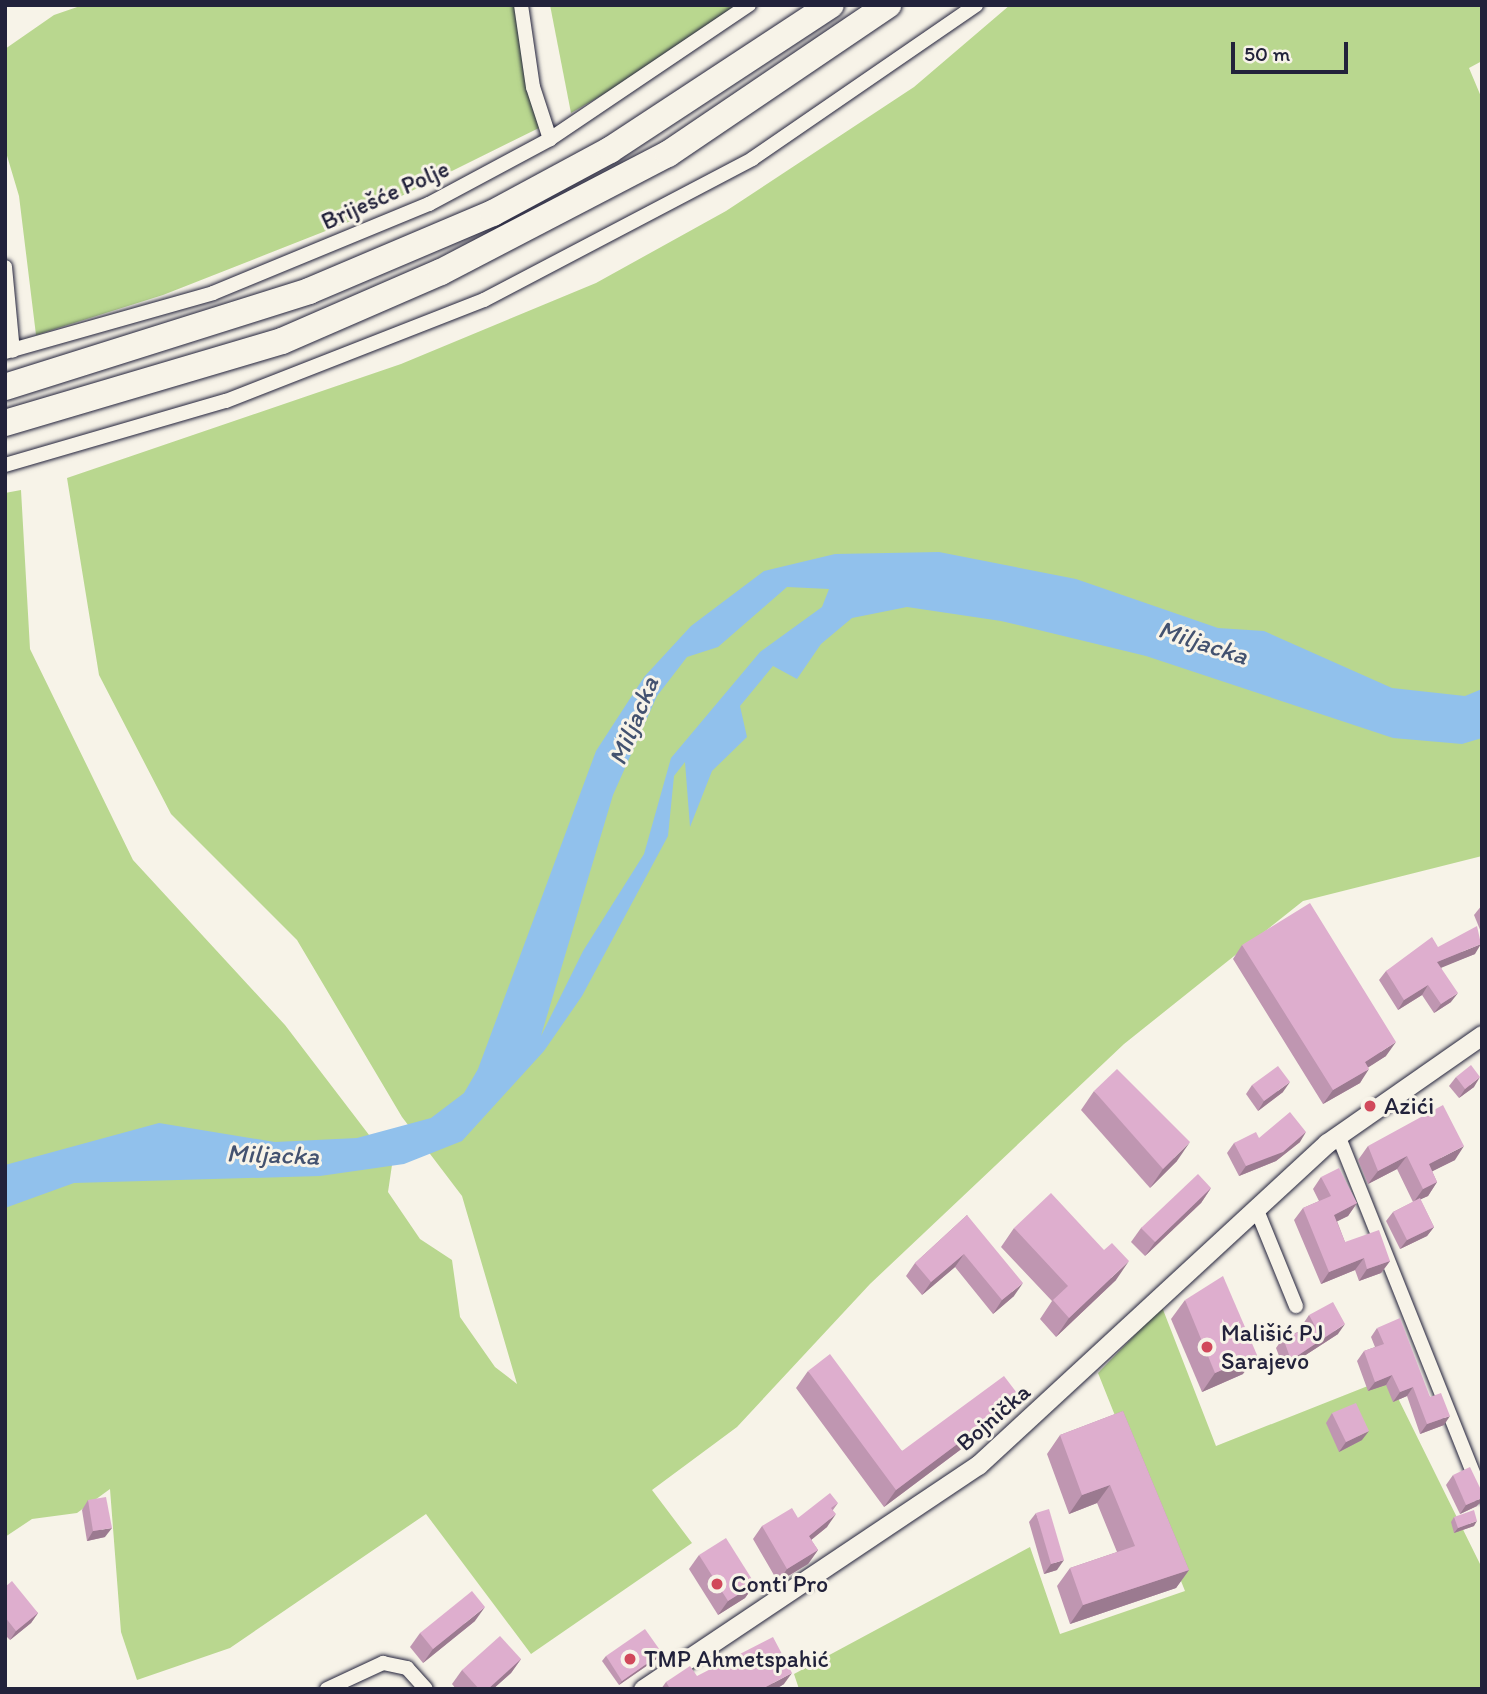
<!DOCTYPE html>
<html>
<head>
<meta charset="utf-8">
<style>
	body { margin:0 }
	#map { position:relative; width:1487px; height:1694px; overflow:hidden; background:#f7f3e8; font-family:Itim,sans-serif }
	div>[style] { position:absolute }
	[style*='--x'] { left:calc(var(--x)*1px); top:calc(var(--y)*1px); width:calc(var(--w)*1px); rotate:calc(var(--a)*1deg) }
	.green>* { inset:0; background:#b9d78f }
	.water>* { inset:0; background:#91c1ec }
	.roads { filter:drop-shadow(0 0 2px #22223b) drop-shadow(0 0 2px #22223b) }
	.minor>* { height:14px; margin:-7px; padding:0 7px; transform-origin:7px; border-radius:7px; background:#f7f3e8 }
	.secondary>* { height:19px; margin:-9.5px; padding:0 9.5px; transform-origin:9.5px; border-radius:9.5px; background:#f7f3e8 }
	.motorway>* { height:26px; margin:-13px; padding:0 13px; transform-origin:13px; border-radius:13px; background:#f7f3e8 }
	.wall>* { inset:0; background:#bf96b1 }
	.shaded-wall>* { inset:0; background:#9b7a90 }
	.building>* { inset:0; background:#deaece }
	.dots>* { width:19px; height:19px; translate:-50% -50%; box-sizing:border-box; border:4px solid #f7f3e8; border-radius:50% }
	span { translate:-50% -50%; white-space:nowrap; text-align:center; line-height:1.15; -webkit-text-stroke:6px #f7f3e8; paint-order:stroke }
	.street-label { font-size:24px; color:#22223b }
	.poi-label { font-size:24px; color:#22223b }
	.left { translate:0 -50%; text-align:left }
	.water-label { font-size:26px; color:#435270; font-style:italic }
	.frame { position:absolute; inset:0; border:7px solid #22223b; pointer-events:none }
	.scale { position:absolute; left:1231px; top:42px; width:117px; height:32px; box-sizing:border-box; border:4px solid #22223b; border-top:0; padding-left:9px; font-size:21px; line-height:24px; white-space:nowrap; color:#22223b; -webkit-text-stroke:5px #f7f3e8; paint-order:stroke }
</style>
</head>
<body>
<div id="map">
	<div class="green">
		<i style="clip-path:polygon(83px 5px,517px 5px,543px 126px,351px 221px,163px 295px,36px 335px,19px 196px,5px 149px,5px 49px,54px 15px)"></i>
		<i style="clip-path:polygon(550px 5px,735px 5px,670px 56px,571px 113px)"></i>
		<i style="clip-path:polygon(1010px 5px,1482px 5px,1482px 61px,1469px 68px,1482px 99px,1482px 856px,1303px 901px,1124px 1044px,870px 1284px,737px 1427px,652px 1490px,692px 1543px,531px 1654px,426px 1514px,230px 1648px,137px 1680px,121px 1632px,110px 1489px,77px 1513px,32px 1519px,5px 1537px,5px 493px,21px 490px,30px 649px,133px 860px,285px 1025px,392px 1165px,388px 1192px,420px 1239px,452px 1260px,460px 1317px,495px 1367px,517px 1384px,462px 1196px,402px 1117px,297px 940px,171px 814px,99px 675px,67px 478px,401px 364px,596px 283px,726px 211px,914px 87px)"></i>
		<i style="clip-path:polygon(1162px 1307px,1216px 1446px,1388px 1378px,1482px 1568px,1482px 1689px,799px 1689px,794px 1674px,1030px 1547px,1060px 1634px,1185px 1591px,1098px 1373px)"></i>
	</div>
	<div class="water">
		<i style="clip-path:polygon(evenodd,939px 552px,1076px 579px,1218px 628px,1264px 631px,1392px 688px,1465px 696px,1482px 689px,1482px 738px,1462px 744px,1393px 738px,1146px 656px,1001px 621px,907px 607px,852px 618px,821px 644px,797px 679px,773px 666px,740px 706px,747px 737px,712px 771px,690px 827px,685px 762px,674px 776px,668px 836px,582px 996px,544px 1051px,462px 1141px,404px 1164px,320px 1176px,74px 1183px,5px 1208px,5px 1165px,159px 1123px,275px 1142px,357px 1138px,431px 1118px,464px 1093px,478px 1069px,596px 751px,644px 677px,691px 626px,764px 571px,835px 554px,939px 552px,787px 587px,829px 589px,822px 607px,760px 652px,671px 758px,644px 854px,583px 951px,541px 1036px,613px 795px,657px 696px,687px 657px,718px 647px,787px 587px)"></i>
	</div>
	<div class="roads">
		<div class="minor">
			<i style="--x:521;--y:5;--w:83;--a:81.7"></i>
			<i style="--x:533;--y:87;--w:55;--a:71.9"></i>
			<i style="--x:5;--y:267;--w:84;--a:84.6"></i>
			<i style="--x:5;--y:352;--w:216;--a:-15.8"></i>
			<i style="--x:213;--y:293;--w:234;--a:-22.4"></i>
			<i style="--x:429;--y:204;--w:137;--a:-28.2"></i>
			<i style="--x:550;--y:139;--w:240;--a:-34"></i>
			<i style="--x:5;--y:465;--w:230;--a:-16.2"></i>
			<i style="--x:226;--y:401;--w:277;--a:-21.4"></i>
			<i style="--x:484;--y:300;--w:303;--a:-27.7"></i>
			<i style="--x:752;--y:159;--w:272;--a:-34.5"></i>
			<i style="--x:1338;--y:1135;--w:388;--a:68.2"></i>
			<i style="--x:1256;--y:1208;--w:106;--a:67.8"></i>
			<i style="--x:327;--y:1689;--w:62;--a:-24.9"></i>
			<i style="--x:383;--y:1663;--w:25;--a:12"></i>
			<i style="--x:407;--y:1668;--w:28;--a:48"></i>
		</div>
		<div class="secondary">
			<i style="--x:643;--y:1689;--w:403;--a:-33.8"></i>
			<i style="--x:978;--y:1465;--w:475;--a:-42.7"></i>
			<i style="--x:1327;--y:1143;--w:189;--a:-34.9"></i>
		</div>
		<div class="motorway">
			<i style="--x:5;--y:387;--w:319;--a:-17.5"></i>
			<i style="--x:309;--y:291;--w:200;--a:-23"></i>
			<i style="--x:493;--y:213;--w:133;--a:-28.3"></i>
			<i style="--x:610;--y:150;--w:264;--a:-33.3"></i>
			<i style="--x:5;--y:423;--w:289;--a:-16.5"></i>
			<i style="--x:282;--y:341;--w:173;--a:-23.5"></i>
			<i style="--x:441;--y:272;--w:256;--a:-27.5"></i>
			<i style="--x:668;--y:154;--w:266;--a:-34.1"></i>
		</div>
	</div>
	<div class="wall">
		<i style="clip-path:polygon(1482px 905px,1481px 932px,1474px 915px)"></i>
		<i style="clip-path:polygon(1242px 945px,1386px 1056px,1368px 1067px,1360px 1083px,1323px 1104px,1233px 959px)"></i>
		<i style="clip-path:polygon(1438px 947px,1475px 954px,1441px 967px,1451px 1002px,1434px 1013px,1422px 995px,1398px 1010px,1379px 980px,1386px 971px)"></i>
		<i style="clip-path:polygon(1456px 1077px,1474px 1087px,1459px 1098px,1449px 1086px)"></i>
		<i style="clip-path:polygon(1252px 1085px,1283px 1092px,1258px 1111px,1246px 1094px)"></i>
		<i style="clip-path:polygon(1094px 1091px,1177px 1161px,1150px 1188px,1081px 1110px)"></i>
		<i style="clip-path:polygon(1259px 1138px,1300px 1142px,1276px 1161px,1239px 1176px,1227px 1153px,1234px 1143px)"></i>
		<i style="clip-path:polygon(1368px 1146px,1455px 1160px,1432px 1171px,1437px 1182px,1428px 1196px,1420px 1199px,1434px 1227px,1427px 1236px,1400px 1249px,1386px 1221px,1393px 1212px,1413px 1202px,1397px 1169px,1368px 1184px,1358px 1160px)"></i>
		<i style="clip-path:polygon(1321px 1177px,1357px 1203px,1348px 1216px,1337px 1221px,1345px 1242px,1390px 1261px,1381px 1273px,1359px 1281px,1355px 1270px,1321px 1284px,1294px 1220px,1303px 1208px,1319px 1201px,1313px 1189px)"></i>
		<i style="clip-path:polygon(1211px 1188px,1201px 1203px,1145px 1256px,1131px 1242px,1141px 1228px)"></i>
		<i style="clip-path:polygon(967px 1215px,1014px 1296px,993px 1314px,955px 1267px,922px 1295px,906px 1276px,915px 1263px)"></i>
		<i style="clip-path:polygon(1014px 1228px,1116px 1280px,1056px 1337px,1040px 1319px,1052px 1301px,1001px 1247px)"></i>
		<i style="clip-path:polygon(1185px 1300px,1243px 1374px,1202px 1392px,1171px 1319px)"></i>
		<i style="clip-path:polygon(1309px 1315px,1338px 1334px,1284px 1369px,1276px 1348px,1283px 1338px,1305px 1329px,1303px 1324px)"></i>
		<i style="clip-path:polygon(1377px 1328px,1430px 1397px,1444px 1425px,1420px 1434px,1407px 1396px,1393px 1402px,1386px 1385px,1368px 1391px,1357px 1361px,1364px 1351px,1375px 1347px,1371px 1337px)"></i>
		<i style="clip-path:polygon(808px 1371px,902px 1451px,1008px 1414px,884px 1507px,796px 1388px)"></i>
		<i style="clip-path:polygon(1123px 1411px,1189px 1570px,1176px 1588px,1070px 1624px,1057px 1586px,1070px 1568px,1117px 1552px,1097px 1503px,1069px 1514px,1047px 1454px,1060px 1435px)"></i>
		<i style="clip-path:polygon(1332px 1413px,1362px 1440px,1339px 1452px,1326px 1423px)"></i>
		<i style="clip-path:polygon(1453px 1475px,1477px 1506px,1460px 1514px,1446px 1485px)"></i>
		<i style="clip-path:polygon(88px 1500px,105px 1537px,87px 1541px,82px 1510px)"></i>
		<i style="clip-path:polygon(838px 1503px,833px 1510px,827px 1527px,811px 1540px,818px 1550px,808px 1564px,778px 1582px,753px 1539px,762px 1526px,798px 1518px)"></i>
		<i style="clip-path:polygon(1036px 1513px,1057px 1570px,1044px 1574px,1029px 1522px)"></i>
		<i style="clip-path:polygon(1454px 1517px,1474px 1526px,1454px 1533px,1451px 1522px)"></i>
		<i style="clip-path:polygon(699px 1555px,755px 1584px,745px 1598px,718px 1615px,689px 1569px)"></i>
		<i style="clip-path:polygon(5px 1587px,38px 1613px,31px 1623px,10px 1640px,5px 1635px)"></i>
		<i style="clip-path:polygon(475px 1621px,423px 1663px,410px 1647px,420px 1633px)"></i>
		<i style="clip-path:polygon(606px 1656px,658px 1658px,619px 1685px,602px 1661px)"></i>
		<i style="clip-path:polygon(521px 1659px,511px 1673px,493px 1689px,456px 1689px,452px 1684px,462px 1670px)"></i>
		<i style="clip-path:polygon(697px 1676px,784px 1684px,776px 1689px,661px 1689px,666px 1682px)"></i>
	</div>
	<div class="shaded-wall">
		<i style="clip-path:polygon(1481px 944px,1475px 954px,1431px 972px,1437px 962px)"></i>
		<i style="clip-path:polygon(1428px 985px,1422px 995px,1398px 1010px,1404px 1000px)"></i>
		<i style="clip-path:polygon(1458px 993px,1451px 1002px,1434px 1013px,1441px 1004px)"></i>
		<i style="clip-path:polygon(1396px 1042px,1386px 1056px,1355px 1076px,1365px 1062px)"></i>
		<i style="clip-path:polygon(1369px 1069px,1360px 1083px,1323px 1104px,1333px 1090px)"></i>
		<i style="clip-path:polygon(1480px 1077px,1474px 1087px,1459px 1098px,1465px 1089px)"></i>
		<i style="clip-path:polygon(1290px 1082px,1283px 1092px,1258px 1111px,1264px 1101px)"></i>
		<i style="clip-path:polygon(1306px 1132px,1300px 1142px,1276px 1161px,1239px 1176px,1246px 1166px)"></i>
		<i style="clip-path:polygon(1190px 1142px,1177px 1161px,1150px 1188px,1163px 1169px)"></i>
		<i style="clip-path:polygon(1464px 1146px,1455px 1160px,1419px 1178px,1429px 1164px)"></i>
		<i style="clip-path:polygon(1407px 1156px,1397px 1169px,1368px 1184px,1378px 1171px)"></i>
		<i style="clip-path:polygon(1437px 1182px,1428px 1196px,1413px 1203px,1423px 1189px)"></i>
		<i style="clip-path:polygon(1211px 1188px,1201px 1203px,1145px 1256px,1155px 1242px)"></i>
		<i style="clip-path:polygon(1357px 1203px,1348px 1216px,1326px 1227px,1334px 1215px)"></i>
		<i style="clip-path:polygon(1434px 1227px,1427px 1236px,1400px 1249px,1407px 1240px)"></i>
		<i style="clip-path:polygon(964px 1254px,955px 1267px,922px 1295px,931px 1282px)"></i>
		<i style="clip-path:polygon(1364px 1258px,1355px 1270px,1321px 1284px,1329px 1272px)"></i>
		<i style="clip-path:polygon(1129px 1261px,1116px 1280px,1056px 1337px,1069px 1318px)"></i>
		<i style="clip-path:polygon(1390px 1261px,1381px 1273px,1359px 1281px,1367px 1269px)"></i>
		<i style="clip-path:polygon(1023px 1283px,1014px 1296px,993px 1314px,1002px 1300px)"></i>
		<i style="clip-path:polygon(1345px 1324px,1338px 1334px,1284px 1369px,1291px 1360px)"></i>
		<i style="clip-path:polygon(1257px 1355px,1243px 1374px,1202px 1392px,1215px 1373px)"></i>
		<i style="clip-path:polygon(1392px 1375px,1386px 1385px,1368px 1391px,1375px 1382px)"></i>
		<i style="clip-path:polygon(1413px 1387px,1407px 1396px,1393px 1402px,1400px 1392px)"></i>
		<i style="clip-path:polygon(1020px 1397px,1008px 1414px,884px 1507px,896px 1490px)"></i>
		<i style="clip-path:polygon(1450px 1416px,1444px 1425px,1420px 1434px,1427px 1424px)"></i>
		<i style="clip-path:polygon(1369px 1431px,1362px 1440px,1339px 1452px,1346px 1442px)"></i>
		<i style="clip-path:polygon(1110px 1485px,1097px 1503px,1069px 1514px,1082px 1495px)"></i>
		<i style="clip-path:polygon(1482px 1498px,1482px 1500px,1477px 1506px,1460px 1514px,1466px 1505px)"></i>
		<i style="clip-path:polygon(836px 1514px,827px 1527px,800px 1549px,809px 1536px)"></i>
		<i style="clip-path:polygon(1477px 1521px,1474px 1526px,1454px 1533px,1458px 1528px)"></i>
		<i style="clip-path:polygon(112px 1528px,105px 1537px,87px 1541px,93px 1531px)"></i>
		<i style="clip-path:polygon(818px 1550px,808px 1564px,778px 1582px,787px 1569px)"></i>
		<i style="clip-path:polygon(1064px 1560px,1057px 1570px,1044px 1574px,1051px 1564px)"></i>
		<i style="clip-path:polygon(1189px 1570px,1176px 1588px,1070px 1624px,1083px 1605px)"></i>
		<i style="clip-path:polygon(755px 1584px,745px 1598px,718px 1615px,728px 1601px)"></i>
		<i style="clip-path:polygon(485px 1607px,475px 1621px,423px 1663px,433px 1649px)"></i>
		<i style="clip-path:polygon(38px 1613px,31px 1623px,10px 1640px,16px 1631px)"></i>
		<i style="clip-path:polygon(662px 1653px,658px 1658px,619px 1685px,622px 1681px)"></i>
		<i style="clip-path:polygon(521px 1659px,511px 1673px,493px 1689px,488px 1689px)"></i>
		<i style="clip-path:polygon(792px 1673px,784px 1684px,776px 1689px,762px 1689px)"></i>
	</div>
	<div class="building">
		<i style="clip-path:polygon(1310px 903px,1396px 1042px,1365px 1062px,1369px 1069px,1333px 1090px,1242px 945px)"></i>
		<i style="clip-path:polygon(1477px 926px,1481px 944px,1437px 962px,1458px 993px,1441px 1004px,1428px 985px,1404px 1000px,1386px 971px,1432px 937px,1438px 947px)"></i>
		<i style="clip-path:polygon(1471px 1065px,1480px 1077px,1465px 1089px,1456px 1077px)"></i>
		<i style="clip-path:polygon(1278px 1066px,1290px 1082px,1264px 1101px,1252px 1085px)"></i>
		<i style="clip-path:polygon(1117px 1069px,1190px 1142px,1163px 1169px,1094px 1091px)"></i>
		<i style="clip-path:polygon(1443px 1105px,1464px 1146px,1429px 1164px,1437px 1182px,1423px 1189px,1407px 1156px,1378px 1171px,1368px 1146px)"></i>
		<i style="clip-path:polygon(1290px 1112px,1306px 1132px,1283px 1152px,1246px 1166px,1234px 1143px,1256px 1132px,1259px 1138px)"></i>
		<i style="clip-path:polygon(1339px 1168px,1357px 1203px,1334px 1215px,1345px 1242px,1379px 1230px,1390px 1261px,1367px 1269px,1364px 1258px,1329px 1272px,1303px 1208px,1331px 1196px,1321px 1177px)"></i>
		<i style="clip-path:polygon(1198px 1174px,1211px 1188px,1155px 1242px,1141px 1228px)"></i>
		<i style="clip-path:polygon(1051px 1193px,1104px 1250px,1112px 1243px,1129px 1261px,1069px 1318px,1053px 1300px,1068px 1286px,1014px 1228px)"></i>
		<i style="clip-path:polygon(1420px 1198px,1434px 1227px,1407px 1240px,1393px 1212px)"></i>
		<i style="clip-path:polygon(967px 1215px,1023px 1283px,1002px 1300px,964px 1254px,931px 1282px,915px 1263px)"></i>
		<i style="clip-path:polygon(1223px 1276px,1257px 1355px,1215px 1373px,1185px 1300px)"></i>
		<i style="clip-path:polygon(1333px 1302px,1345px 1324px,1291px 1360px,1283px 1338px,1315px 1326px,1309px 1315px)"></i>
		<i style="clip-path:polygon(1400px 1318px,1430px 1397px,1441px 1393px,1450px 1416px,1427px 1424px,1413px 1387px,1400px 1392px,1392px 1375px,1375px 1382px,1364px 1351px,1384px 1344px,1377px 1328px)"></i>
		<i style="clip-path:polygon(830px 1354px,902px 1451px,1004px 1376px,1020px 1397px,896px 1490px,808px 1371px)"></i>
		<i style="clip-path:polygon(1356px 1403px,1369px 1431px,1346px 1442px,1332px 1413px)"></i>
		<i style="clip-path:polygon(1123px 1411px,1189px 1570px,1083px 1605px,1070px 1568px,1135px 1546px,1110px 1485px,1082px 1495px,1060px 1435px)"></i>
		<i style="clip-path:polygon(1470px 1467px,1482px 1492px,1482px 1498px,1466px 1505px,1453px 1475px)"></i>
		<i style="clip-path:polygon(830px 1493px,838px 1503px,831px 1508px,836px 1514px,809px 1536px,818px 1550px,787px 1569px,762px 1526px,792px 1508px,798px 1518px)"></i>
		<i style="clip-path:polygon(106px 1497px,112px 1528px,93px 1531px,88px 1500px)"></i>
		<i style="clip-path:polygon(1049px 1509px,1064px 1560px,1051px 1564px,1036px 1513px)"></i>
		<i style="clip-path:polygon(1474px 1510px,1477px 1521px,1458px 1528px,1454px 1517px)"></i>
		<i style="clip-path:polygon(726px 1538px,755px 1584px,728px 1601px,699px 1555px)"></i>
		<i style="clip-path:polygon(12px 1581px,38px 1613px,16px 1631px,5px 1617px,5px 1587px)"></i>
		<i style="clip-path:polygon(472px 1591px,485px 1607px,433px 1649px,420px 1633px)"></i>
		<i style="clip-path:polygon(645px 1629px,662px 1653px,622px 1681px,606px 1656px)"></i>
		<i style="clip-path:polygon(500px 1636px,521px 1659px,488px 1689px,479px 1689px,462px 1670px)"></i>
		<i style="clip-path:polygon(773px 1637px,792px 1673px,762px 1689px,668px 1689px,669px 1687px,666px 1682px,690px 1666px,697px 1676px)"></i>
	</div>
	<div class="dots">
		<i style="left:1370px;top:1106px;background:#d1495b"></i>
		<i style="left:1207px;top:1347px;background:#d1495b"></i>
		<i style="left:717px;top:1584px;background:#d1495b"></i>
		<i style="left:630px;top:1659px;background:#d1495b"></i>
	</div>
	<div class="street-label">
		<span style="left:385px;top:195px;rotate:-24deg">Briješće Polje</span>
		<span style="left:993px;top:1417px;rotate:-41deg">Bojnička</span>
	</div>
	<div class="poi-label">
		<span class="left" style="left:1384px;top:1106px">Azići</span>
		<span class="left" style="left:1221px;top:1347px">Mališić PJ<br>Sarajevo</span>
		<span class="left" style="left:731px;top:1584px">Conti Pro</span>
		<span class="left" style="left:644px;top:1659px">TMP Ahmetspahić</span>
	</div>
	<div class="water-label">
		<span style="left:1203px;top:643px;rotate:18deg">Miljacka</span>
		<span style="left:634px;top:721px;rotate:-68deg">Miljacka</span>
		<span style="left:273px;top:1155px;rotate:2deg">Miljacka</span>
	</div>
	<div class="frame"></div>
	<div class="scale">50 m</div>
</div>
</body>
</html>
